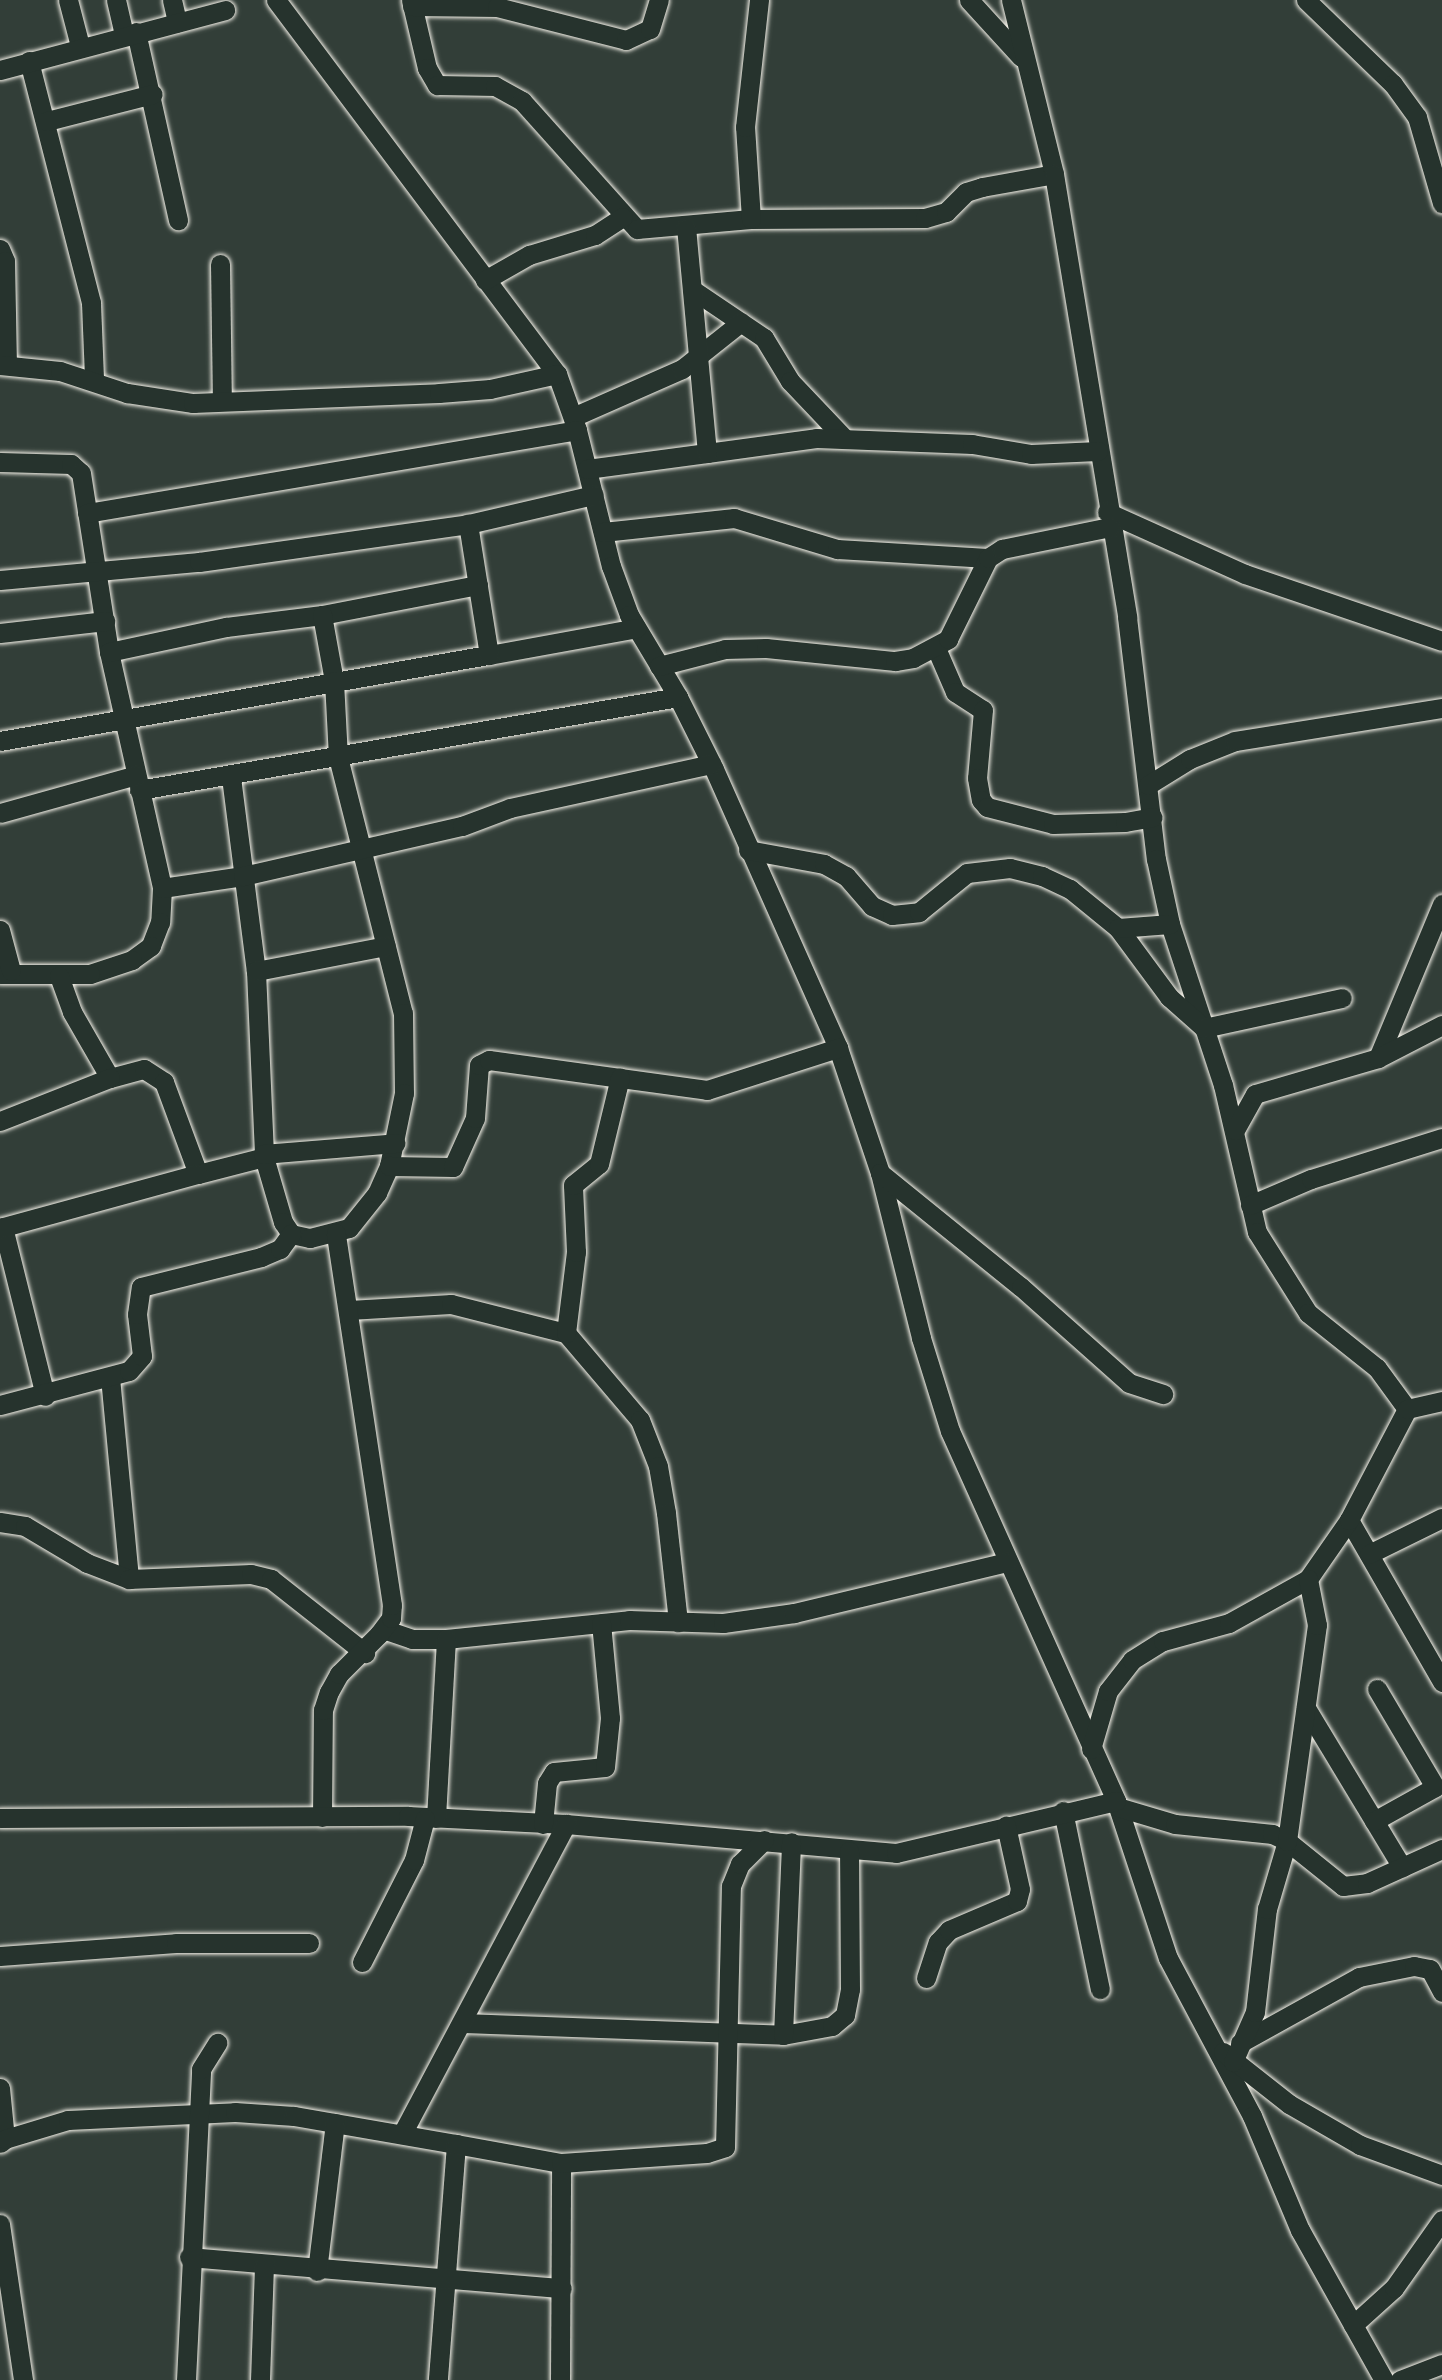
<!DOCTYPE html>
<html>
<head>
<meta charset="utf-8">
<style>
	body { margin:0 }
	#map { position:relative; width:1442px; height:2380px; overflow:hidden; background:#323e38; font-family:Delius,sans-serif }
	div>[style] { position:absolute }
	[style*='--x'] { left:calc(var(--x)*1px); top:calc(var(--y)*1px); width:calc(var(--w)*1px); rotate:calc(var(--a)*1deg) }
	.roads { filter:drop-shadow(0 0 2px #f4f1e8) drop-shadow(0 0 2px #f4f1e8) }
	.minor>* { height:19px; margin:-9.5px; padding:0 9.5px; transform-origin:9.5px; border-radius:9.5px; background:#26332d }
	span { translate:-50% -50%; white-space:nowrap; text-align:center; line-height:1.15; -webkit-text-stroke:6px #26332d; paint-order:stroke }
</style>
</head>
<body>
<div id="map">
	<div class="roads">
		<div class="minor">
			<i style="--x:68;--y:0;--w:48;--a:75.4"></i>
			<i style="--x:116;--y:0;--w:36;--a:77"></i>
			<i style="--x:172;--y:0;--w:23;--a:77"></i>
			<i style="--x:276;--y:0;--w:468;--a:53.1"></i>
			<i style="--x:557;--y:374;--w:59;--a:70.3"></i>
			<i style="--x:577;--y:430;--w:140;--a:76"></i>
			<i style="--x:611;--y:566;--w:52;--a:69.8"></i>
			<i style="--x:629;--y:615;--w:96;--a:59.1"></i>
			<i style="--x:678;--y:697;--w:80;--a:63.4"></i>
			<i style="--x:714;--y:769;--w:305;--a:66"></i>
			<i style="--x:838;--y:1048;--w:132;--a:71.4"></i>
			<i style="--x:880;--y:1173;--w:170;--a:76"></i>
			<i style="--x:921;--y:1338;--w:97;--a:72.7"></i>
			<i style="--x:950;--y:1431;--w:406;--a:65.8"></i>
			<i style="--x:1116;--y:1801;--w:165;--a:71.7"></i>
			<i style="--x:1168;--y:1958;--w:179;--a:62"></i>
			<i style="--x:1252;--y:2116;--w:124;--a:67.2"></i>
			<i style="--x:1300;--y:2230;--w:172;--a:60.8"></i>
			<i style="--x:411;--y:0;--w:70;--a:76.8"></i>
			<i style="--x:427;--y:68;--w:20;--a:60"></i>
			<i style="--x:437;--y:85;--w:58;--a:1"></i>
			<i style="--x:495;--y:86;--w:31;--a:29"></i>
			<i style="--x:522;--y:101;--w:172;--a:48.1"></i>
			<i style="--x:637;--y:229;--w:114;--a:-5"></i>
			<i style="--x:751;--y:219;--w:174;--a:-0.3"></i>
			<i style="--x:925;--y:218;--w:22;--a:-16"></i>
			<i style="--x:946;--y:212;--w:28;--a:-45"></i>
			<i style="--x:966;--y:192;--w:17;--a:-17"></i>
			<i style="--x:982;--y:187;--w:73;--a:-10.2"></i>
			<i style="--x:969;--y:0;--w:77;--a:47.6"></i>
			<i style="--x:1011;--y:0;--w:179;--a:76.1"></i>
			<i style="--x:1054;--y:174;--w:449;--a:80.6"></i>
			<i style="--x:1127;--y:617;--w:244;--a:83.2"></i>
			<i style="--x:1156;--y:859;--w:66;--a:77.8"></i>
			<i style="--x:1170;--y:924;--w:169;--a:71.8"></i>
			<i style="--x:1223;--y:1085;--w:151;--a:77"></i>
			<i style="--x:1257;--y:1232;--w:96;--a:57.8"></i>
			<i style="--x:1308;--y:1313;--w:88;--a:38.6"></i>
			<i style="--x:1377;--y:1368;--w:51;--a:53.8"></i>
			<i style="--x:1306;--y:0;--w:121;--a:44"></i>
			<i style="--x:1393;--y:84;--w:41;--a:54"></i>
			<i style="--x:1417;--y:117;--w:90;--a:73.8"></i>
			<i style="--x:412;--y:6;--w:85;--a:0.7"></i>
			<i style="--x:497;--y:7;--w:133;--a:14.3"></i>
			<i style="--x:626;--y:40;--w:26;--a:-25"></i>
			<i style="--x:650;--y:29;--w:30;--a:-73"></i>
			<i style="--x:136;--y:32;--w:193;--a:77.4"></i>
			<i style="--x:29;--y:61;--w:250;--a:75.6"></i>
			<i style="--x:91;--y:303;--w:76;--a:87.7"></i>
			<i style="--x:0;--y:70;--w:233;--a:-14.9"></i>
			<i style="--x:47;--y:121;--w:109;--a:-14.3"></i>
			<i style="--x:751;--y:219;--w:92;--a:-93.7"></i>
			<i style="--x:745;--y:127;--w:128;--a:-83.7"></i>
			<i style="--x:0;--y:249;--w:13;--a:67"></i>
			<i style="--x:5;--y:261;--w:104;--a:88.9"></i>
			<i style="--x:220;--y:264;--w:137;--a:89.2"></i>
			<i style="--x:485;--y:280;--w:51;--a:-29.6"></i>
			<i style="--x:529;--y:255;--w:69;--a:-16.9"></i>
			<i style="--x:595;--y:235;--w:33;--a:-33"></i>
			<i style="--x:693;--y:290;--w:86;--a:34.1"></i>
			<i style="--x:764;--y:338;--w:50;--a:58.8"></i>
			<i style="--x:790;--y:381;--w:80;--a:46.5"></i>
			<i style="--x:0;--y:365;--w:60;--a:5.7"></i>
			<i style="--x:60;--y:371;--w:71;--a:18.2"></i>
			<i style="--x:127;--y:393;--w:67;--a:8.6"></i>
			<i style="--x:193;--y:403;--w:246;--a:-2.3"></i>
			<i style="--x:439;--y:393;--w:51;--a:-4.5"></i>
			<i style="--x:490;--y:389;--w:69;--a:-12.6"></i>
			<i style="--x:573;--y:417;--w:119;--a:-23.8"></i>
			<i style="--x:682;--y:369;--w:75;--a:-38.5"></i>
			<i style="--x:707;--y:453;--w:110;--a:-7.8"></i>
			<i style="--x:816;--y:438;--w:156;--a:2.2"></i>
			<i style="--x:972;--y:444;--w:60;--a:9.6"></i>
			<i style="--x:1031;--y:454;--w:67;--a:-2.6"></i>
			<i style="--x:0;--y:462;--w:71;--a:1.6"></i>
			<i style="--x:71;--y:464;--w:13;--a:42"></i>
			<i style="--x:81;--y:473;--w:181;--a:81.1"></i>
			<i style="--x:109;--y:652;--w:242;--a:77.3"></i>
			<i style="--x:162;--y:888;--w:34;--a:93"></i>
			<i style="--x:160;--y:922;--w:26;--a:111"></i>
			<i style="--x:151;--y:946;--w:24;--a:144"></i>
			<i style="--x:132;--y:960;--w:44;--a:161.6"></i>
			<i style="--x:90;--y:974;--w:90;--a:180"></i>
			<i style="--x:587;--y:469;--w:121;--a:-7.6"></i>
			<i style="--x:707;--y:453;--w:226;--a:-95.3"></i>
			<i style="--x:1107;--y:512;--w:151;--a:24.2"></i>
			<i style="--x:1245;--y:574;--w:208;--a:18.8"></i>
			<i style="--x:87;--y:513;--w:497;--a:-9.6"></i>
			<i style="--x:603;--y:532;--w:132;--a:-6.1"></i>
			<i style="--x:734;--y:518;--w:108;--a:16.8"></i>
			<i style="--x:837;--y:549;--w:151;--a:3.4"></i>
			<i style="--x:0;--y:580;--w:200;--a:-5.2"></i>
			<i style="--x:199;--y:562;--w:272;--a:-8"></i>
			<i style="--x:468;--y:524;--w:129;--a:-13"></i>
			<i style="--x:322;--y:615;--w:159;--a:-10.9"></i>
			<i style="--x:0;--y:633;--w:106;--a:-6.5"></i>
			<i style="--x:936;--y:648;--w:48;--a:66.6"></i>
			<i style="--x:955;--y:692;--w:33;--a:33"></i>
			<i style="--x:983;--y:710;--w:68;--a:95"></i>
			<i style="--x:977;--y:778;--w:22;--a:80"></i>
			<i style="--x:981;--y:800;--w:9;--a:49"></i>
			<i style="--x:987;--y:807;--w:68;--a:14.4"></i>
			<i style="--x:1053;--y:824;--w:72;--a:-1.6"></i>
			<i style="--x:1125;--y:822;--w:28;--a:-10"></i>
			<i style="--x:109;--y:652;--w:120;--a:-12.1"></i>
			<i style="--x:226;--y:627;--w:97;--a:-7.1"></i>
			<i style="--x:322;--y:615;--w:67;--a:79.7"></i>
			<i style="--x:334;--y:681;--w:76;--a:87"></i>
			<i style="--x:338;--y:757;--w:264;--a:75.8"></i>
			<i style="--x:403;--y:1013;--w:80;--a:89.3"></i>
			<i style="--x:404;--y:1093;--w:75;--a:101.6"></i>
			<i style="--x:489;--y:655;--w:150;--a:-10.3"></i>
			<i style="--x:659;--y:666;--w:68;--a:-14.4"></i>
			<i style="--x:725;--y:649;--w:41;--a:-1.4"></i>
			<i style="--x:766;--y:648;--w:130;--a:5.8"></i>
			<i style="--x:895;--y:661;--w:18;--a:-9"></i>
			<i style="--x:913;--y:658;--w:40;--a:-28"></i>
			<i style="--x:948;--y:639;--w:90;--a:-63.7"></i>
			<i style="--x:988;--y:558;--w:17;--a:-33"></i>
			<i style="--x:1002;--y:549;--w:110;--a:-11.5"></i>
			<i style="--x:0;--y:741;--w:497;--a:-10"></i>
			<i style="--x:489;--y:655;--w:133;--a:-99.1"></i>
			<i style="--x:231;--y:777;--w:196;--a:82.7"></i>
			<i style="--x:256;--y:971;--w:186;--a:87.5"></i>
			<i style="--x:1148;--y:785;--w:49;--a:-31.8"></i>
			<i style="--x:1190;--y:759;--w:48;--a:-21.8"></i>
			<i style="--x:1235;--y:741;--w:210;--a:-9.1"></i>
			<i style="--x:139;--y:790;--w:547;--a:-9.79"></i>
			<i style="--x:0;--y:813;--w:141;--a:-15.6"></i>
			<i style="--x:748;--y:850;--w:77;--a:10.4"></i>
			<i style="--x:824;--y:864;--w:25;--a:29"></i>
			<i style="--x:846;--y:876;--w:40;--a:49"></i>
			<i style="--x:872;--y:906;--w:22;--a:24"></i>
			<i style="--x:892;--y:915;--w:27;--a:-6"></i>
			<i style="--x:919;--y:912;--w:62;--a:-39.1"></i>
			<i style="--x:967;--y:873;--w:43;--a:-6.6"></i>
			<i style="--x:1010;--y:868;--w:33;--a:14"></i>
			<i style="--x:1042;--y:876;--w:31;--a:25"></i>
			<i style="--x:1070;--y:889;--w:62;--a:39.1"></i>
			<i style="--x:1118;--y:928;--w:86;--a:53.5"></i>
			<i style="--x:1169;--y:997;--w:47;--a:41.5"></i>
			<i style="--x:1204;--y:1028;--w:141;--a:-12.3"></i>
			<i style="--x:162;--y:888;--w:82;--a:-8.4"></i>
			<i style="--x:243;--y:876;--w:225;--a:-12.9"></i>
			<i style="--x:462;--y:826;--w:51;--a:-20.6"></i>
			<i style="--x:510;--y:808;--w:206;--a:-12.3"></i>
			<i style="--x:1118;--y:928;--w:52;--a:-4.4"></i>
			<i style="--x:0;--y:930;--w:42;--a:75"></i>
			<i style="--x:256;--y:971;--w:132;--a:-10.9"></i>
			<i style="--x:59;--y:976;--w:38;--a:70"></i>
			<i style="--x:72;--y:1012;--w:76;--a:60.1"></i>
			<i style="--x:110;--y:1078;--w:35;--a:-15"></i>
			<i style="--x:144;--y:1069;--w:24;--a:33"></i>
			<i style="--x:164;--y:1082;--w:98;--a:69.7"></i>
			<i style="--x:198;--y:1174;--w:68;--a:-14.4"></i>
			<i style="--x:264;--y:1157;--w:68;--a:73.7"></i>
			<i style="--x:283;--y:1222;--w:14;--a:56"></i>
			<i style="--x:291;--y:1234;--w:19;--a:12"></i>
			<i style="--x:310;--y:1238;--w:40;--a:-14.4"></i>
			<i style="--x:349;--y:1228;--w:45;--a:-51.3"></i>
			<i style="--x:377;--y:1193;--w:30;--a:-66"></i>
			<i style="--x:389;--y:1166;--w:64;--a:0.9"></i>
			<i style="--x:453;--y:1167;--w:54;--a:-65.8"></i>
			<i style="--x:475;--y:1118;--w:53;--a:-85.7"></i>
			<i style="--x:479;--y:1065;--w:11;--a:-27"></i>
			<i style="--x:489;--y:1060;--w:220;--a:7.8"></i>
			<i style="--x:707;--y:1090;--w:138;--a:-17.8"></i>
			<i style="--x:1378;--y:1058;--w:167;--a:-67.4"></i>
			<i style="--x:0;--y:1121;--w:118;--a:-21.4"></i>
			<i style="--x:1235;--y:1130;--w:41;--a:-60.9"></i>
			<i style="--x:1255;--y:1094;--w:128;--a:-16.3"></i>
			<i style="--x:1378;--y:1058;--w:72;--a:-27.3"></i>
			<i style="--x:263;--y:1154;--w:133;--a:-4.7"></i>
			<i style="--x:880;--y:1173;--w:181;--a:39"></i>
			<i style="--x:1021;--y:1287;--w:144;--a:41.6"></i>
			<i style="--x:1129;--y:1383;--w:36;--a:18"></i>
			<i style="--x:1250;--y:1205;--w:66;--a:-23.1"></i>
			<i style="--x:1311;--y:1179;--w:137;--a:-17.4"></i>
			<i style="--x:3;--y:1227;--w:174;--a:76"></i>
			<i style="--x:0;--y:1228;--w:205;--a:-15.3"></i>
			<i style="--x:349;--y:1310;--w:102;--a:-3.4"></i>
			<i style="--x:451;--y:1304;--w:119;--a:14.2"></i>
			<i style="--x:566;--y:1333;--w:114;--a:49.6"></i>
			<i style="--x:640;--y:1420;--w:49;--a:68.6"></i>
			<i style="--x:658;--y:1466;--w:48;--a:80.3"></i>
			<i style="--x:666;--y:1513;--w:110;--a:83.7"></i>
			<i style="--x:566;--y:1333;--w:82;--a:-83"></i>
			<i style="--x:576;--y:1252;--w:67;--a:-92.6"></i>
			<i style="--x:573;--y:1185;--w:33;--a:-39"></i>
			<i style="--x:599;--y:1164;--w:89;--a:-76.4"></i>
			<i style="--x:110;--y:1377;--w:203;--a:84.6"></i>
			<i style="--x:0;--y:1405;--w:133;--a:-14.8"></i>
			<i style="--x:129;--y:1371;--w:20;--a:-49"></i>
			<i style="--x:142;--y:1356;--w:42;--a:-96.8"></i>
			<i style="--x:137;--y:1314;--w:27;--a:-82"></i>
			<i style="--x:141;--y:1287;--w:124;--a:-14"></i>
			<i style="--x:261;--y:1257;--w:21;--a:-23"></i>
			<i style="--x:280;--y:1249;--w:19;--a:-54"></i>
			<i style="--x:1349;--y:1520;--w:187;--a:60.1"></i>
			<i style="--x:0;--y:1522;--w:25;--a:9"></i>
			<i style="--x:25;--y:1526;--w:72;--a:30.8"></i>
			<i style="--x:87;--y:1563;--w:45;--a:20.9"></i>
			<i style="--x:129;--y:1579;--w:122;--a:-2.3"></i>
			<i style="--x:251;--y:1574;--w:21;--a:14"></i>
			<i style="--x:271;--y:1579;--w:120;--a:38.2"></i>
			<i style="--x:1369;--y:1554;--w:81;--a:-26.3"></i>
			<i style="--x:383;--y:1629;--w:31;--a:19"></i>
			<i style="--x:412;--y:1639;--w:34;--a:0"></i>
			<i style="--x:446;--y:1639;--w:184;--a:-5.9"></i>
			<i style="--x:629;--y:1620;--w:94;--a:1.8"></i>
			<i style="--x:723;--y:1623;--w:72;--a:-8"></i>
			<i style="--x:794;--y:1613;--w:218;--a:-13.5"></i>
			<i style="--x:1306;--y:1708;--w:186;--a:58.9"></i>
			<i style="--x:1091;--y:1749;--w:60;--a:-73.7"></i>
			<i style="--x:1108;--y:1691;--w:39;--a:-52"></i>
			<i style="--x:1132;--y:1660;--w:36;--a:-32"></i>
			<i style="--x:1163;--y:1641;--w:68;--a:-15.3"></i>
			<i style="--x:1229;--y:1623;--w:90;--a:-29.1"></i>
			<i style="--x:1308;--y:1579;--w:72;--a:-55.2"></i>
			<i style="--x:1349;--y:1520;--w:125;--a:-62.4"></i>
			<i style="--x:1407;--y:1409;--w:36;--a:-13"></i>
			<i style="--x:1118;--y:1807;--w:59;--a:16.6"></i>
			<i style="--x:1175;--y:1824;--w:98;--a:5.9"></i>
			<i style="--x:1272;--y:1834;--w:17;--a:25"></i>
			<i style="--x:1287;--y:1841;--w:72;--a:38.8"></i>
			<i style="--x:1343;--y:1886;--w:24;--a:-7"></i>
			<i style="--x:1367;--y:1883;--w:82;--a:-24.4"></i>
			<i style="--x:1063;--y:1811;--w:182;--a:78.3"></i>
			<i style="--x:322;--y:1817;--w:107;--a:-89.5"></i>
			<i style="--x:323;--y:1710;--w:19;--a:-72"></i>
			<i style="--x:329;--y:1692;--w:21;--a:-61"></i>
			<i style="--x:339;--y:1674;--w:57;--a:-45"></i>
			<i style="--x:379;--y:1634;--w:20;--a:-53"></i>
			<i style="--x:391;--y:1618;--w:13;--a:-86"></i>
			<i style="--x:392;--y:1605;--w:376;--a:-98.6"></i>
			<i style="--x:0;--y:1818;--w:408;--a:-0.3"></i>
			<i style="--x:408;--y:1816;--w:158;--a:2.9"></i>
			<i style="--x:566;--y:1824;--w:331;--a:5"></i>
			<i style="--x:896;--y:1853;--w:226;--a:-13.3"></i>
			<i style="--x:436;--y:1818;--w:179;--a:-86.8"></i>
			<i style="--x:1374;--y:1821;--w:70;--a:-29.1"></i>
			<i style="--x:1435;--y:1787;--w:114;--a:-120.6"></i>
			<i style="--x:543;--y:1824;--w:41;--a:-84.4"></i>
			<i style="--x:547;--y:1783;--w:13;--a:-58"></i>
			<i style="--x:554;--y:1772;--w:51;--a:-5.6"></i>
			<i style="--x:605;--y:1767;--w:49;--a:-84.2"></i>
			<i style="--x:610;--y:1718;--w:95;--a:-95.4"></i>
			<i style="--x:0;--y:1956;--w:176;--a:-4.2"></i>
			<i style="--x:176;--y:1943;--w:133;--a:0"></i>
			<i style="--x:362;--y:1962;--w:114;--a:-63"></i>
			<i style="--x:414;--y:1860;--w:43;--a:-75.3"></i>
			<i style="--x:926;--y:1978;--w:38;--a:-72"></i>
			<i style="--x:938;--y:1942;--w:16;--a:-47"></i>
			<i style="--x:949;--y:1930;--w:74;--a:-23.1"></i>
			<i style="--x:1017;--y:1901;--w:12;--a:-76"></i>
			<i style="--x:1020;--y:1889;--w:65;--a:-102.5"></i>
			<i style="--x:463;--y:2023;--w:320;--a:2.1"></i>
			<i style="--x:783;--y:2035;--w:50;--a:-10.4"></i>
			<i style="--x:832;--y:2026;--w:17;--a:-40"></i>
			<i style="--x:845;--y:2015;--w:26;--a:-79"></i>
			<i style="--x:850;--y:1989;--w:138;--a:-90.4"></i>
			<i style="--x:783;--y:2035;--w:193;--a:-87.6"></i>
			<i style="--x:1240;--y:2043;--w:136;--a:-29"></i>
			<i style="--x:1359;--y:1977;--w:56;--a:-11.3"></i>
			<i style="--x:1414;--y:1966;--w:16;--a:11"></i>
			<i style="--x:1430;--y:1969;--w:26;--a:62"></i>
			<i style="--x:1223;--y:2052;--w:84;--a:38.2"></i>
			<i style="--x:1289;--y:2104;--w:82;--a:30"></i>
			<i style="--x:1360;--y:2145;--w:87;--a:20.1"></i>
			<i style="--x:1233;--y:2062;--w:55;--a:-66.3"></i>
			<i style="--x:1255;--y:2012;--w:104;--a:-83.4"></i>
			<i style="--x:1267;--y:1909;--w:71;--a:-73.6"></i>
			<i style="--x:1287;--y:1841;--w:218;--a:-82.1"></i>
			<i style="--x:1317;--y:1625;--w:47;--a:-101.1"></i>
			<i style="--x:0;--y:2088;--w:51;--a:84.4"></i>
			<i style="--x:5;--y:2139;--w:6;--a:141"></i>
			<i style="--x:402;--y:2134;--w:351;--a:-62.1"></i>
			<i style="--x:5;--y:2139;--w:66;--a:-16.8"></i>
			<i style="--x:68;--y:2120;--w:167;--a:-2.7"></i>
			<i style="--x:235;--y:2112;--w:59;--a:3.9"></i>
			<i style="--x:294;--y:2116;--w:164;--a:9.8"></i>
			<i style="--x:456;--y:2144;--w:237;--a:94.4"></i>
			<i style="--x:456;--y:2144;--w:107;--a:10.3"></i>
			<i style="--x:0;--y:2224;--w:158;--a:81.6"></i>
			<i style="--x:189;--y:2257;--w:374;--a:4.8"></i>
			<i style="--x:317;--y:2271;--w:149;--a:-83.1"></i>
			<i style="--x:1353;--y:2325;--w:55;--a:-42.1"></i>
			<i style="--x:1394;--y:2288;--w:83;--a:-54.8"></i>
			<i style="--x:186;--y:2380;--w:311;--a:-87.2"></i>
			<i style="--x:201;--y:2069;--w:31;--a:-58"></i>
			<i style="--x:260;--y:2380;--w:115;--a:-88"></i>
			<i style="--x:560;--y:2380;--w:217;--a:-89.7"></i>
			<i style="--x:561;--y:2163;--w:146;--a:-3.9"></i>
			<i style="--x:707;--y:2153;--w:19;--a:-18"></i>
			<i style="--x:725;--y:2147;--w:261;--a:-88.7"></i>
			<i style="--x:731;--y:1886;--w:24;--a:-68"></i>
			<i style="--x:740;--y:1864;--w:34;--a:-45"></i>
			<i style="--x:1400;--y:2380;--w:45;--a:-20.9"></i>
		</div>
	</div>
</div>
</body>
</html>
